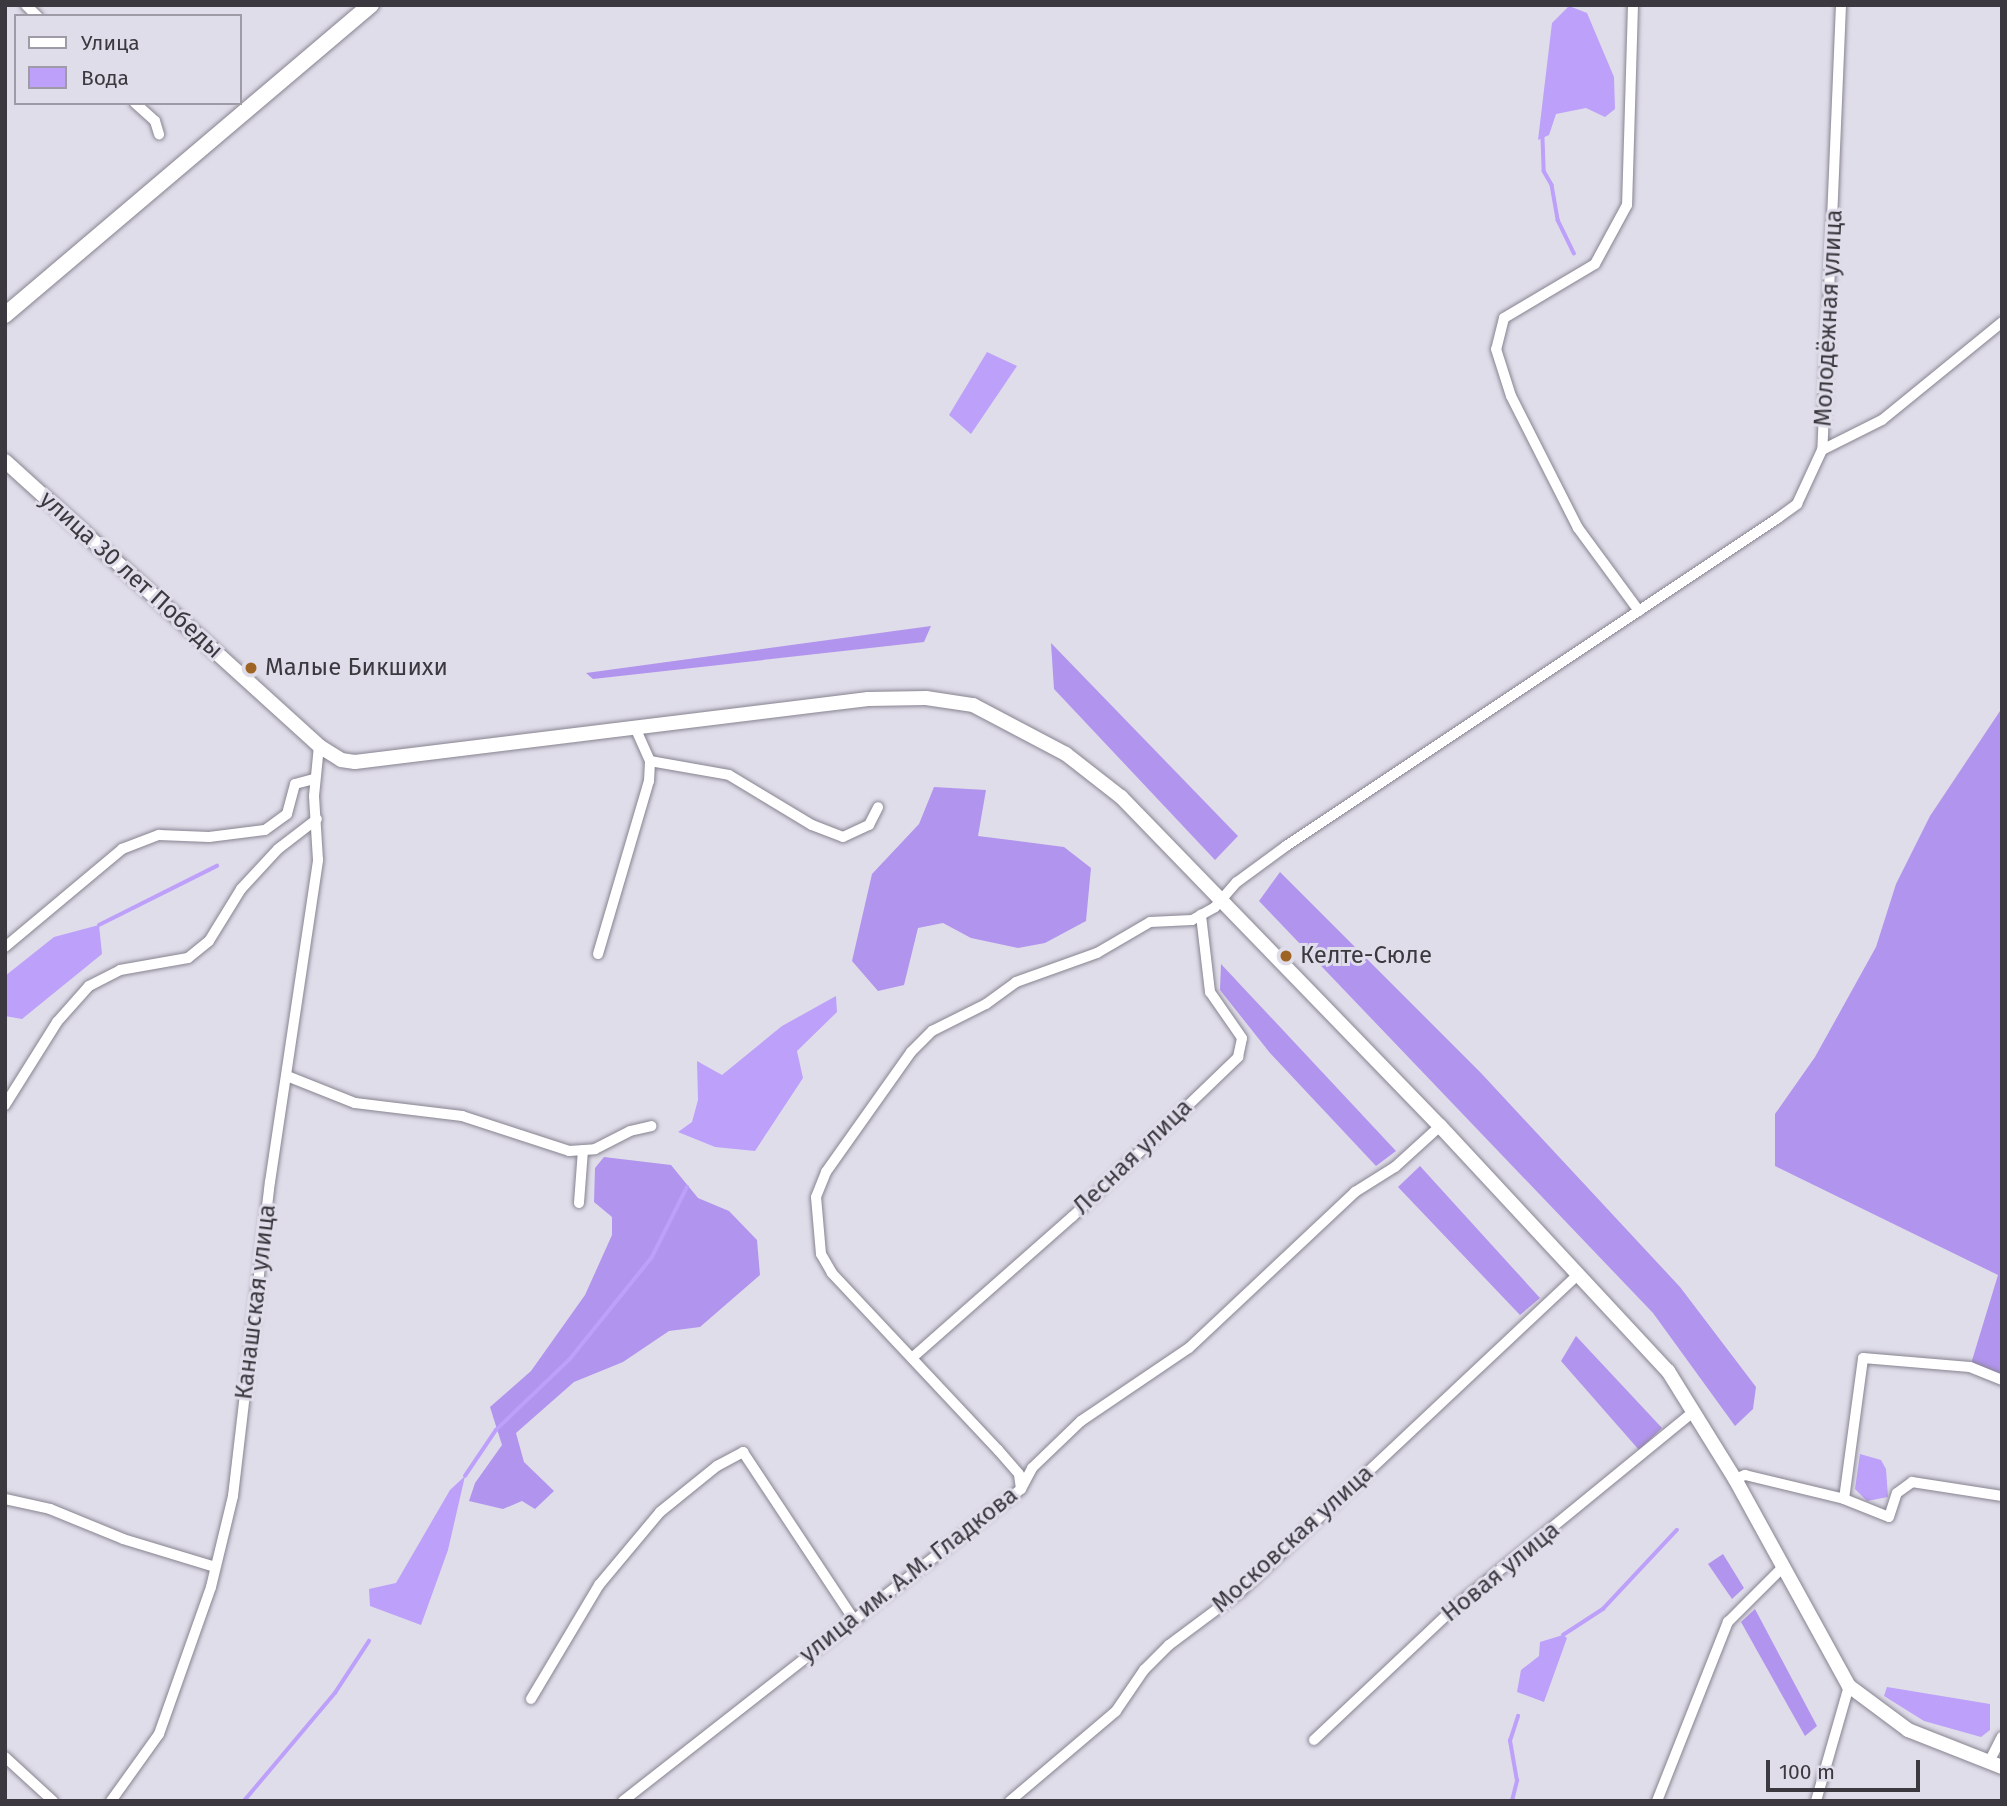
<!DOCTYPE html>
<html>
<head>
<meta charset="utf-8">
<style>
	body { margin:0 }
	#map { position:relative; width:2007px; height:1806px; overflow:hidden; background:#e0ddea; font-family:"Fira Sans",sans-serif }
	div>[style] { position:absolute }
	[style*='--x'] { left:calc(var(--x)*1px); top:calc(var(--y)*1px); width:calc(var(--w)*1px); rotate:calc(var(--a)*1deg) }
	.forest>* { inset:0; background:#b194ed }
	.water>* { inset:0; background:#bca0f9 }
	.stream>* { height:3.5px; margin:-1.75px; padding:0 1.75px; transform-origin:1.75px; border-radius:1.75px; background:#bca0f9 }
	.roads { filter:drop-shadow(0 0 2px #878490) drop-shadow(0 0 2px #878490) }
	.minor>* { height:10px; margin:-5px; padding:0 5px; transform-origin:5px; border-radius:5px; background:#fff }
	.tertiary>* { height:14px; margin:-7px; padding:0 7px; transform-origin:7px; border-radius:7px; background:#fff }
	.secondary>* { height:16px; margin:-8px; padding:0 8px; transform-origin:8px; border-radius:8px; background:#fff }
	.dots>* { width:19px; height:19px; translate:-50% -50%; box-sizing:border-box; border:4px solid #e0ddea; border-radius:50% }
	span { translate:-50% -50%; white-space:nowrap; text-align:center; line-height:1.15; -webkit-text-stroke:6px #e0ddea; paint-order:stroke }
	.street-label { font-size:24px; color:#3b393f }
	.poi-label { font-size:24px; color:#3b393f }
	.left { translate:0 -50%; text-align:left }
	.frame { position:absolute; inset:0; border:7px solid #3b393f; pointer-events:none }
	.legend { position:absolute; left:14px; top:14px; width:228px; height:91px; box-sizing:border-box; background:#e0ddea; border:2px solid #9e9ba6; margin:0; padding:9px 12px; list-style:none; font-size:21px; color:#3b393f }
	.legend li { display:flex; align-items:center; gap:14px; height:35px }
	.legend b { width:35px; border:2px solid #9e9ba6 }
	.scale { position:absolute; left:1766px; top:1760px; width:154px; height:32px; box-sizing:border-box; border:4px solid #3b393f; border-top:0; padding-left:9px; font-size:21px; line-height:24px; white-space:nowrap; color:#3b393f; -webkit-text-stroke:5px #e0ddea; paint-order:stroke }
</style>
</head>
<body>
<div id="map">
	<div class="forest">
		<i style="clip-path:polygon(931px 626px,924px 642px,593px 679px,586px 673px)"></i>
		<i style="clip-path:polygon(1051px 643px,1238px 836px,1215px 860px,1054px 689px)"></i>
		<i style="clip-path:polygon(2002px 708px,2002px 1380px,1970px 1367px,1998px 1275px,1775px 1166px,1775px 1114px,1815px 1057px,1876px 947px,1896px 884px,1930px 816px)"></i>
		<i style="clip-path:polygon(934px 787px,986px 790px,978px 836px,1064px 847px,1091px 868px,1086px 921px,1045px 943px,1018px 948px,971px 938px,943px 923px,918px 928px,904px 985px,878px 991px,852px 961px,872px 874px,919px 824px)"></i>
		<i style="clip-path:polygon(1280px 872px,1481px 1073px,1680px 1287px,1756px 1387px,1753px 1409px,1735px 1426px,1653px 1313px,1259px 901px)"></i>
		<i style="clip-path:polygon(1221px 964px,1396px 1151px,1376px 1166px,1270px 1053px,1220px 990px)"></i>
		<i style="clip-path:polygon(604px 1157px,671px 1165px,698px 1198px,729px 1211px,757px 1240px,760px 1275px,700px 1327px,669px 1331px,623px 1362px,574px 1382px,516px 1433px,524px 1462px,554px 1491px,535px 1509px,522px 1501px,503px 1509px,469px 1501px,475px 1483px,502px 1445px,490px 1407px,531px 1371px,585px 1295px,612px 1235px,612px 1217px,594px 1202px,595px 1168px)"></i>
		<i style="clip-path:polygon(1420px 1166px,1540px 1298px,1520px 1315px,1398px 1187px)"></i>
		<i style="clip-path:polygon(1576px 1336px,1662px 1428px,1639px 1450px,1561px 1361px)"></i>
		<i style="clip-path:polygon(1723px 1554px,1744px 1588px,1732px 1599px,1708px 1564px)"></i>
		<i style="clip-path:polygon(1755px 1609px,1817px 1726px,1805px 1736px,1741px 1622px)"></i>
	</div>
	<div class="water">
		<i style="clip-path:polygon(1569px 6px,1587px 13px,1614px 77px,1615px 109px,1605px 117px,1586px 108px,1556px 114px,1549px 135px,1538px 140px,1552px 23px)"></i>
		<i style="clip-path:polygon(987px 352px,1017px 366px,971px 434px,949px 415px)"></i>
		<i style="clip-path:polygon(99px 925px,102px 954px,22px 1019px,5px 1016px,5px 976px,54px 937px)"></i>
		<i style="clip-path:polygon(836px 996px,837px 1012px,797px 1051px,803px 1078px,755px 1151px,715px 1147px,678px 1132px,692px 1122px,698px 1100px,697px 1061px,722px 1075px,782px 1026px)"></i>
		<i style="clip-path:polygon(1860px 1454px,1881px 1460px,1886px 1469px,1888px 1497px,1867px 1501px,1855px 1489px)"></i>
		<i style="clip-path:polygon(465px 1476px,448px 1550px,421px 1625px,370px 1606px,369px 1589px,396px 1583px,450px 1490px)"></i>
		<i style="clip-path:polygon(1563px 1635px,1567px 1638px,1544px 1702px,1517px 1692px,1521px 1670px,1539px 1656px,1540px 1642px)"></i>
		<i style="clip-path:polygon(1887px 1687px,1990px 1704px,1990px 1730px,1981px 1737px,1924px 1721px,1884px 1696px)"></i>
	</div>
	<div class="stream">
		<i style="--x:1543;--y:138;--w:33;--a:88"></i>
		<i style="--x:1544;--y:171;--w:16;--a:60"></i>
		<i style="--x:1552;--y:185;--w:36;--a:80"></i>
		<i style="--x:1558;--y:220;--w:37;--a:64"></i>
		<i style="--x:99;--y:925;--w:132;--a:-26.6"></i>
		<i style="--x:465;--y:1476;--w:55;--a:-56"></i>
		<i style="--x:496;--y:1430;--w:101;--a:-43.8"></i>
		<i style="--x:569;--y:1360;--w:132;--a:-51.1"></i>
		<i style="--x:652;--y:1257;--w:78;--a:-63.4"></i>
		<i style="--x:1563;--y:1635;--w:48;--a:-33"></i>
		<i style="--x:1603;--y:1609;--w:108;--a:-46.9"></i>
		<i style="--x:244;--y:1801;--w:141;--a:-49.9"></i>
		<i style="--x:335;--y:1693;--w:62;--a:-56.8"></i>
		<i style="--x:1512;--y:1801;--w:21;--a:-76"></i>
		<i style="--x:1517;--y:1781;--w:41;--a:-99.9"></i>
		<i style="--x:1510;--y:1741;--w:26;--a:-72"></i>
	</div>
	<div class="roads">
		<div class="minor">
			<i style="--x:26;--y:5;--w:16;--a:45"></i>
			<i style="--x:1633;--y:5;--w:200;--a:91.7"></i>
			<i style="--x:1627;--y:205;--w:67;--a:118.5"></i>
			<i style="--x:1595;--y:264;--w:106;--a:149.3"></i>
			<i style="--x:1504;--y:318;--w:32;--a:104"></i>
			<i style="--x:1496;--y:349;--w:49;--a:72.3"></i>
			<i style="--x:1511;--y:396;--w:148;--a:63.1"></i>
			<i style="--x:1578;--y:528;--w:103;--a:53.7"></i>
			<i style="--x:1841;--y:5;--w:445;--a:92.4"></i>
			<i style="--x:1822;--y:450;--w:67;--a:-26.6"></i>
			<i style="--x:1882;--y:420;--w:155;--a:-39.2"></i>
			<i style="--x:135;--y:103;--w:27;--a:42"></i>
			<i style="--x:155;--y:121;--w:14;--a:73"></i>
			<i style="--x:650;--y:761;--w:80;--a:10"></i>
			<i style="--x:729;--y:775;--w:97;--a:31.1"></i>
			<i style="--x:812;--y:825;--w:33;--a:21"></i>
			<i style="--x:843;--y:837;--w:29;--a:-25"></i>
			<i style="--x:869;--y:825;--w:20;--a:-63"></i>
			<i style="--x:5;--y:947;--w:153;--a:-39.9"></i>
			<i style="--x:122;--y:849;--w:40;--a:-21"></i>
			<i style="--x:159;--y:835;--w:50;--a:2.3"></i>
			<i style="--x:209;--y:837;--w:56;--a:-7.1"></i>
			<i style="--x:265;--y:830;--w:27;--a:-36"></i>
			<i style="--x:287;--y:814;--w:31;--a:-75"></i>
			<i style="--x:295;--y:784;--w:20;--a:-15"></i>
			<i style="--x:598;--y:954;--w:180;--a:-73.6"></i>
			<i style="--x:649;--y:781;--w:20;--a:-87"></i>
			<i style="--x:650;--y:761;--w:37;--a:-114"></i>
			<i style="--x:287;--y:1076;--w:73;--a:21.7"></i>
			<i style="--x:355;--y:1103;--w:108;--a:6.9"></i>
			<i style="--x:462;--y:1116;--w:113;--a:18.1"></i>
			<i style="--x:569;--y:1151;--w:26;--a:-4"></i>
			<i style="--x:595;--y:1149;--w:39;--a:-27"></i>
			<i style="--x:630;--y:1131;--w:22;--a:-13"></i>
			<i style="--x:5;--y:1105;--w:98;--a:-57.9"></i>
			<i style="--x:57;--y:1022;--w:48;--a:-48.4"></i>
			<i style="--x:89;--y:986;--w:35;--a:-27"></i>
			<i style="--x:120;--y:970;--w:69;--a:-10"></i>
			<i style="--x:188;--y:958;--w:27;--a:-39"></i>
			<i style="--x:209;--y:941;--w:61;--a:-58.4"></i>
			<i style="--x:241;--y:889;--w:54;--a:-47.2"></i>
			<i style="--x:278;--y:849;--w:49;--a:-37.6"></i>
			<i style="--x:579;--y:1203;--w:53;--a:-85.7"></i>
			<i style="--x:912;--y:1358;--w:213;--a:-41.4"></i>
			<i style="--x:1072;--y:1217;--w:231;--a:-43.9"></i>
			<i style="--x:1238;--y:1057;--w:19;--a:-78"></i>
			<i style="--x:1242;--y:1038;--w:56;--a:-124.8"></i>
			<i style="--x:1210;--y:992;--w:78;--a:-96.7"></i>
			<i style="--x:1735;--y:1479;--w:11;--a:-22"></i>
			<i style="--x:1745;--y:1475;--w:102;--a:13.6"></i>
			<i style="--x:1844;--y:1499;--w:142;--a:-82.3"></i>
			<i style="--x:1863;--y:1358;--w:107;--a:4.8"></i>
			<i style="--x:1970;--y:1367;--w:35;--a:22"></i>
			<i style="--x:1021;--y:1489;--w:15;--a:-98"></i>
			<i style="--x:1019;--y:1474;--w:32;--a:-131"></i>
			<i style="--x:998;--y:1450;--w:243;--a:-133.2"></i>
			<i style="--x:832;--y:1273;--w:22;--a:-120"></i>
			<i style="--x:821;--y:1254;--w:57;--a:-95"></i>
			<i style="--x:816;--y:1197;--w:27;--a:-68"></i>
			<i style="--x:826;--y:1172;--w:147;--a:-54.7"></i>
			<i style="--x:911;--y:1052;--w:30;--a:-45"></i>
			<i style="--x:932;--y:1031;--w:60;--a:-26.6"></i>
			<i style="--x:986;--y:1004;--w:37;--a:-36"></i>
			<i style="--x:1016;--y:982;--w:86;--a:-19.7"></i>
			<i style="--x:1097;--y:953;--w:61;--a:-30.3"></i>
			<i style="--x:1150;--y:922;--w:42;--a:-2.7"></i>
			<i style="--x:1192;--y:920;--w:26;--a:-29"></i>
			<i style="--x:1215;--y:907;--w:33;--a:-49"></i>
			<i style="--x:1237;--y:882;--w:61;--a:-36.3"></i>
			<i style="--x:1286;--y:846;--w:591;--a:-33.69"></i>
			<i style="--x:1778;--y:518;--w:24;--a:-36"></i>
			<i style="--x:1797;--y:504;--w:60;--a:-65.2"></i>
			<i style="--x:5;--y:1499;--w:46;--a:12.5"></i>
			<i style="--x:50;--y:1509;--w:79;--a:22.3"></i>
			<i style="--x:123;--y:1539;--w:96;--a:16.9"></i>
			<i style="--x:1844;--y:1499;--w:48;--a:21.8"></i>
			<i style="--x:1889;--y:1517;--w:25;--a:-72"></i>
			<i style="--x:1897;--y:1493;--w:19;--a:-36"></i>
			<i style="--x:1912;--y:1482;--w:91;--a:8.8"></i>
			<i style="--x:531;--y:1699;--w:133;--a:-59.2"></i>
			<i style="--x:599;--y:1585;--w:95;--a:-50.1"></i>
			<i style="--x:660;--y:1512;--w:73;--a:-38.9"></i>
			<i style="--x:717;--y:1466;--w:30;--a:-28"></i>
			<i style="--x:743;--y:1452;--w:199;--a:56.5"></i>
			<i style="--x:1314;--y:1740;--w:195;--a:-43.3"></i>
			<i style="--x:1456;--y:1606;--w:306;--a:-39.3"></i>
			<i style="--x:5;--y:1757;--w:65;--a:42.5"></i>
			<i style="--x:1989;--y:1762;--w:28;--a:-63"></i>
			<i style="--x:111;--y:1801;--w:82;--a:-54.4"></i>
			<i style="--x:159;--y:1734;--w:156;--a:-70.5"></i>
			<i style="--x:211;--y:1587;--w:94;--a:-76.4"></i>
			<i style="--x:233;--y:1496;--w:316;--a:-83.3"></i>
			<i style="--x:270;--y:1182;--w:326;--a:-81.5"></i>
			<i style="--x:318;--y:860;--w:64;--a:-93.6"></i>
			<i style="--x:314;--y:796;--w:50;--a:-84.3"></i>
			<i style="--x:623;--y:1801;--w:506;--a:-38.09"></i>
			<i style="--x:1021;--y:1489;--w:24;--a:-62"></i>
			<i style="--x:1032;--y:1468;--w:68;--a:-43.8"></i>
			<i style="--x:1081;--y:1421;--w:130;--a:-34.1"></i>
			<i style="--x:1189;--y:1348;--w:228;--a:-43.2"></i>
			<i style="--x:1355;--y:1192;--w:47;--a:-32"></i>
			<i style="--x:1395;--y:1167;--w:61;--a:-42.3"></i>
			<i style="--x:1010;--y:1801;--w:139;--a:-40.3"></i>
			<i style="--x:1116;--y:1711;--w:50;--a:-55.7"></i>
			<i style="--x:1144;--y:1670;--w:35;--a:-45"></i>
			<i style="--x:1169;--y:1645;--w:89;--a:-36.7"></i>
			<i style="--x:1240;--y:1592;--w:463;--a:-43.2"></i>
			<i style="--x:1657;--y:1801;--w:193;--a:-68.4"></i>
			<i style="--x:1728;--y:1622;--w:79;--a:-45"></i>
			<i style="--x:1816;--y:1801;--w:120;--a:-74"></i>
		</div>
		<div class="tertiary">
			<i style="--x:5;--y:461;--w:424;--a:42.2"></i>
			<i style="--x:319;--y:746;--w:26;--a:32"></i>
			<i style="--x:341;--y:760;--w:14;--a:8"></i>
			<i style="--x:355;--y:762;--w:517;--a:-7"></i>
			<i style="--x:868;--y:699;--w:58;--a:-1"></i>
			<i style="--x:926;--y:698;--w:48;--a:8.5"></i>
			<i style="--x:973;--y:705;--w:105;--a:27.8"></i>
			<i style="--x:1066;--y:754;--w:70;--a:38"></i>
			<i style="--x:1121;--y:797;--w:458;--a:45.9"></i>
			<i style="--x:1440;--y:1126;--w:335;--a:47.1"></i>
			<i style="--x:1668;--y:1371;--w:127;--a:58.2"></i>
			<i style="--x:1735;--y:1479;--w:236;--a:61.2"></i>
			<i style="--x:1849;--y:1686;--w:74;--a:36.7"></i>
			<i style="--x:1908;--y:1730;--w:101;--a:21.5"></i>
		</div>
		<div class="secondary">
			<i style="--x:5;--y:315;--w:480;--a:-40.3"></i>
		</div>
	</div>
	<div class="dots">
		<i style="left:251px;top:668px;background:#9e6423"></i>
		<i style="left:1286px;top:956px;background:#9e6423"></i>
	</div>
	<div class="street-label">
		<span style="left:1829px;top:318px;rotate:-87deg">Молодёжная улица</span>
		<span style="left:131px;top:575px;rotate:42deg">улица 30 лет Победы</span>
		<span style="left:1133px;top:1157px;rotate:-44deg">Лесная улица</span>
		<span style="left:256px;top:1302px;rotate:-83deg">Канашская улица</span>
		<span style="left:1293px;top:1539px;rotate:-42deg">Московская улица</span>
		<span style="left:1501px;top:1572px;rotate:-39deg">Новая улица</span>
		<span style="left:909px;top:1575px;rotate:-38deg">улица им. А.М. Гладкова</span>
	</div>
	<div class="poi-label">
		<span class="left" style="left:265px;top:668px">Малые Бикшихи</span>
		<span class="left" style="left:1300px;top:956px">Келте-Сюле</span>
	</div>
	<div class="frame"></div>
	<ul class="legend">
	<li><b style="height:9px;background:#fff"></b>Улица</li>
	<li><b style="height:19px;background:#bca0f9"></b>Вода</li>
	</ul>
	<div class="scale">100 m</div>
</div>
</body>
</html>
